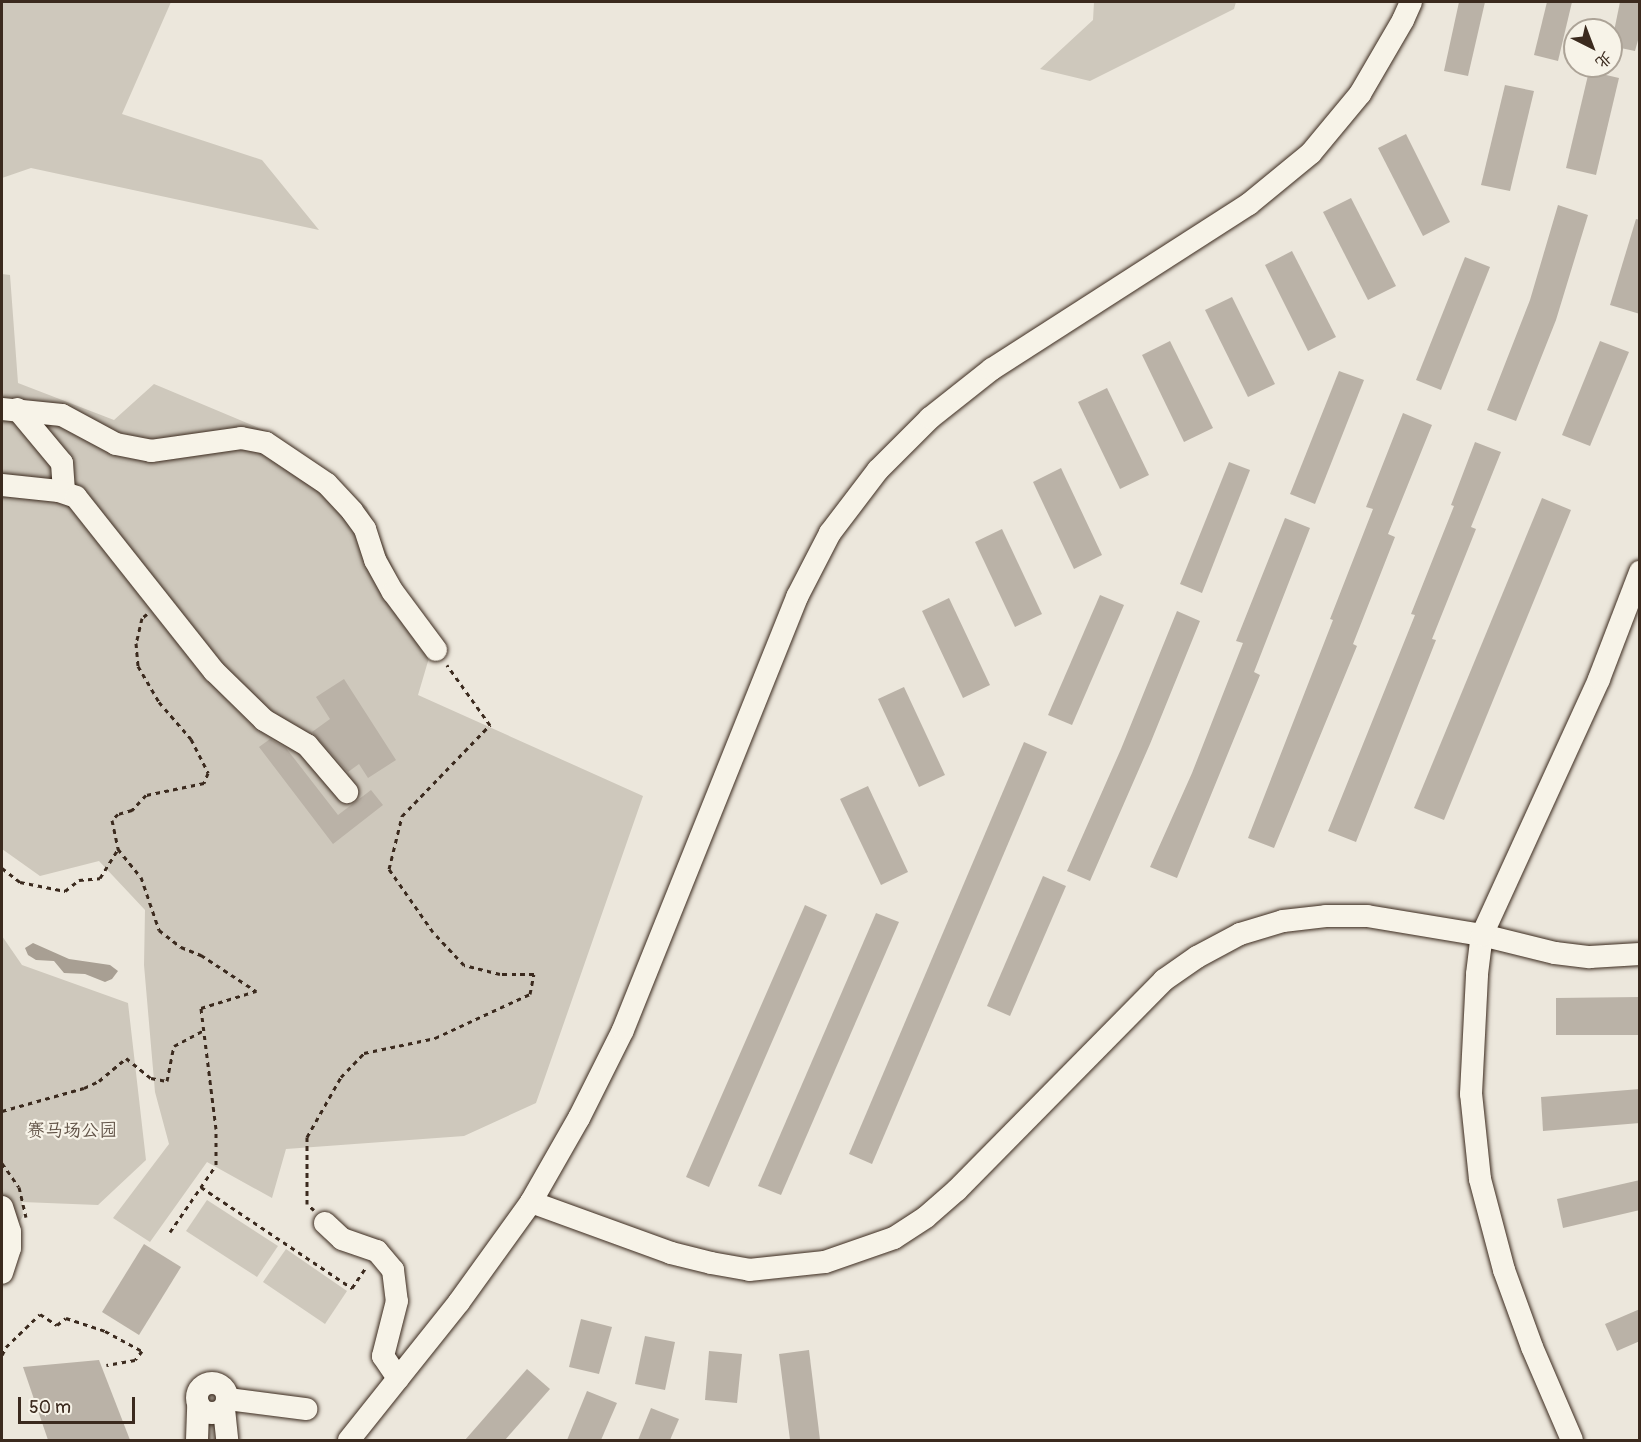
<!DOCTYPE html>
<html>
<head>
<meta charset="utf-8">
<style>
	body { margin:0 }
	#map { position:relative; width:1641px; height:1442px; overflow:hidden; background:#ece7dc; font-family:Pangolin,"LXGW WenKai TC",sans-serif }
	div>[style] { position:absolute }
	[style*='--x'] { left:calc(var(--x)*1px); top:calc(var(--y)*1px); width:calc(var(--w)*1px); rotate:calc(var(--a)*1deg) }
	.green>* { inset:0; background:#cec8bc }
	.water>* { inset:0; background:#a89f93 }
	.building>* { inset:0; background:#bab2a7 }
	.path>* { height:3px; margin-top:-1.5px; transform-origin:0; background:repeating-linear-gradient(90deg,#3b2a1e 0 4.5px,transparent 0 9px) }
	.roads { filter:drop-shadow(0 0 2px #3b2a1e) drop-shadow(0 0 2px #3b2a1e) }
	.minor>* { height:22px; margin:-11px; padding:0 11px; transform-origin:11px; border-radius:11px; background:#f7f3e8 }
	.minor>.ring { margin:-11px; padding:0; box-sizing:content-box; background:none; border:22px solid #f7f3e8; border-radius:50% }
	span { translate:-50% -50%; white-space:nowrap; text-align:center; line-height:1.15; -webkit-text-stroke:4.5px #f7f3e8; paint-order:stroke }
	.park-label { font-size:18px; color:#605246 }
	.frame { position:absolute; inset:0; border:3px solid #3b2a1e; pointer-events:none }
	.north { position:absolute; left:1563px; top:18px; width:60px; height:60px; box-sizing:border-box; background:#f7f3e8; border:2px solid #aca397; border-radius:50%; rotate:138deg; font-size:16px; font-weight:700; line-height:24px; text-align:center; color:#3b2a1e }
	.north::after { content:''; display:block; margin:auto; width:21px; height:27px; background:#3b2a1e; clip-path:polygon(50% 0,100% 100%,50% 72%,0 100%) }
	.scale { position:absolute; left:18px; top:1397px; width:117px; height:27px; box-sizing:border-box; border:3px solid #3b2a1e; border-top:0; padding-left:8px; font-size:18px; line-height:21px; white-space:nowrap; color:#3b2a1e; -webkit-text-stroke:4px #f7f3e8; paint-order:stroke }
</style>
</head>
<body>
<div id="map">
	<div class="green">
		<i style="clip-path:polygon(2px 2px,171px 2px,122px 114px,262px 160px,319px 230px,31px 168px,2px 178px)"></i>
		<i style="clip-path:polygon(1094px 2px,1236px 2px,1234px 9px,1090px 81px,1040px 69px,1093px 20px)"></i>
		<i style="clip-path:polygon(2px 274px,10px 275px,18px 383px,114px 420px,154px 384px,273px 434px,367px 507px,408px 603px,437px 631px,418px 695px,643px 796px,536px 1103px,464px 1136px,286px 1149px,272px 1198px,207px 1162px,150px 1242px,113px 1218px,169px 1144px,155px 1092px,144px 965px,145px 910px,99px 861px,40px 876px,2px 849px)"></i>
		<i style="clip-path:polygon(2px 936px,22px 965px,128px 1003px,146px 1160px,98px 1205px,22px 1202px,23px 1216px,18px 1224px,2px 1201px)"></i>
		<i style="clip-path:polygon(207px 1200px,278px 1246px,257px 1277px,186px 1231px)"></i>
		<i style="clip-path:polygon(286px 1249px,347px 1291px,325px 1324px,263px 1282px)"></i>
		<i style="clip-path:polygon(202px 1416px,217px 1418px,219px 1440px,201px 1440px)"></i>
	</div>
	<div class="water">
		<i style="clip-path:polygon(33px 943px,69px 959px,110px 965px,118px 971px,112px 979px,105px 982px,85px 974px,64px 973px,54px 961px,36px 960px,28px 955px,25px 948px)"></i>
	</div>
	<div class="building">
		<i style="clip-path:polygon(1459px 2px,1485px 2px,1468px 76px,1444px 71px)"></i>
		<i style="clip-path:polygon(1547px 2px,1572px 2px,1558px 61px,1534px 55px)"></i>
		<i style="clip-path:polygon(1620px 2px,1640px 2px,1640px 33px,1635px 51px,1611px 46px)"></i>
		<i style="clip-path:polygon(1589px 71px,1619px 78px,1596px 175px,1566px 168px)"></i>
		<i style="clip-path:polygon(1505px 85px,1534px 91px,1510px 191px,1481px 185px)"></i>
		<i style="clip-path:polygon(1406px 134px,1450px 222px,1423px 236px,1378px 148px)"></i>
		<i style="clip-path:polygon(1351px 198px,1396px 286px,1368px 300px,1323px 212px)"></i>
		<i style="clip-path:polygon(1558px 205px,1588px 215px,1556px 320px,1516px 421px,1487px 410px,1530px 300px)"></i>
		<i style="clip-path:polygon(1636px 219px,1640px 220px,1640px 314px,1610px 305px)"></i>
		<i style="clip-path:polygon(1292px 251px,1336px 337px,1308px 351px,1265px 265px)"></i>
		<i style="clip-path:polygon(1465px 257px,1490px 267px,1441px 390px,1416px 380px)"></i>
		<i style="clip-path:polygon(1232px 297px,1275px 384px,1248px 397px,1205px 310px)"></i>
		<i style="clip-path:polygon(1170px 341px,1213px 428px,1184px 442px,1142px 355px)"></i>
		<i style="clip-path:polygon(1600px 341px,1629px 352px,1590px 446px,1562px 435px)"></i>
		<i style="clip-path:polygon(1339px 371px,1364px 380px,1315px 504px,1290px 494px)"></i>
		<i style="clip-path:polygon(1107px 388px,1149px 475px,1120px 489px,1078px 402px)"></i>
		<i style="clip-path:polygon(1403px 413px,1432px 425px,1388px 534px,1395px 537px,1353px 644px,1357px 646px,1274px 848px,1248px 838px,1333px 620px,1330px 619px,1373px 509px,1366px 507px)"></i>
		<i style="clip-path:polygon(1475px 442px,1501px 452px,1471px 527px,1476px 529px,1432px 639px,1436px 640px,1356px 842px,1328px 831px,1415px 615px,1411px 614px,1454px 506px,1451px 505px)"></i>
		<i style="clip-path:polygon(1229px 462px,1250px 470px,1202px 593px,1180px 584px)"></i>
		<i style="clip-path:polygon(1061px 468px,1102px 555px,1074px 569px,1033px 482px)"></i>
		<i style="clip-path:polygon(1542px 498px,1571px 510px,1444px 820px,1414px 808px)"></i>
		<i style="clip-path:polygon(1285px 518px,1310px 528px,1254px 672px,1260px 675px,1177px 878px,1150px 867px,1192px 773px,1243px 643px,1236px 641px)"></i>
		<i style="clip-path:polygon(1002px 529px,1042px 614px,1015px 627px,975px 542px)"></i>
		<i style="clip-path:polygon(1100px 595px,1124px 605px,1072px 725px,1048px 715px)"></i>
		<i style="clip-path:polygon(949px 598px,990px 685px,963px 698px,922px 611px)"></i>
		<i style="clip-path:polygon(1177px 611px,1200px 621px,1150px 744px,1090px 881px,1067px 871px,1121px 749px)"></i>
		<i style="clip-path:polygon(344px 679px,396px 760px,368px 778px,359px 764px,348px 772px,312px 732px,330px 719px,316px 697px)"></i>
		<i style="clip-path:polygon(904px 687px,945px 775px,919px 787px,878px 699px)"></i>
		<i style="clip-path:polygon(270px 739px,286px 748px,338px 815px,371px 790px,383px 805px,333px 844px,259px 747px)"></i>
		<i style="clip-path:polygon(1024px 742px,1047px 752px,872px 1164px,849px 1154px)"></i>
		<i style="clip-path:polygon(868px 786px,908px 872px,881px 885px,840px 799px)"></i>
		<i style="clip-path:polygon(1043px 876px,1066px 886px,1010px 1016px,987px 1006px)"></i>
		<i style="clip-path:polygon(805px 905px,827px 915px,709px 1187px,686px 1177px)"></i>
		<i style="clip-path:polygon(876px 913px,899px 922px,781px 1195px,758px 1186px)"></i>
		<i style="clip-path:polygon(1640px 997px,1640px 1035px,1556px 1035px,1556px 998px)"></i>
		<i style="clip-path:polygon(1640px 1089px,1640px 1123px,1543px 1131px,1541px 1097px)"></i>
		<i style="clip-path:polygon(1640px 1180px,1640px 1210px,1563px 1228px,1557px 1199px)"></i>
		<i style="clip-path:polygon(144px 1244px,181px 1267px,139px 1335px,102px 1312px)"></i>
		<i style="clip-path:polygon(1640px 1309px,1640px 1341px,1617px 1351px,1605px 1324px)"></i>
		<i style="clip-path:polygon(581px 1319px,612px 1327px,599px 1374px,569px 1367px)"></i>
		<i style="clip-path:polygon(645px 1336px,675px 1342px,665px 1390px,635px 1384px)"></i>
		<i style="clip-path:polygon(809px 1350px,820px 1440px,790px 1440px,779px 1354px)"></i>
		<i style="clip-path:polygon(709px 1351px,742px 1354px,737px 1403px,705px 1400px)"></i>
		<i style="clip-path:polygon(99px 1360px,130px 1440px,48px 1440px,23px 1367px)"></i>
		<i style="clip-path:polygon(527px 1369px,550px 1389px,505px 1440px,465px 1440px)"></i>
		<i style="clip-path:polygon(587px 1391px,617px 1403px,601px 1440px,567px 1440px)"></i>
		<i style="clip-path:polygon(651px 1408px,679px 1419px,670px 1440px,638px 1440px)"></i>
	</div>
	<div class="path">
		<i style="--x:147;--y:614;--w:6;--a:141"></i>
		<i style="--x:142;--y:618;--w:26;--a:103"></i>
		<i style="--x:136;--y:643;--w:23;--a:85"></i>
		<i style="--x:138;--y:666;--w:42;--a:59.7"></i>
		<i style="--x:159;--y:702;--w:49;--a:49.1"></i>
		<i style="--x:191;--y:739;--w:38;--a:63"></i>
		<i style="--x:208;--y:773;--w:11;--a:112"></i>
		<i style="--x:204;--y:783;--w:59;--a:168.3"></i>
		<i style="--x:146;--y:795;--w:21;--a:133"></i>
		<i style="--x:132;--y:810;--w:15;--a:164"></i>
		<i style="--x:118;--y:814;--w:8;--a:135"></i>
		<i style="--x:112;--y:820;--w:30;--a:78"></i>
		<i style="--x:118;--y:849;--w:36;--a:51"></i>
		<i style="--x:141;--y:877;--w:56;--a:71.2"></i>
		<i style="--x:159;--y:930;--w:28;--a:38"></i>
		<i style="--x:181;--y:947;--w:22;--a:22"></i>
		<i style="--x:201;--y:955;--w:66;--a:33.2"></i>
		<i style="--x:2;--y:868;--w:23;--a:38"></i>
		<i style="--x:20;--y:882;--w:46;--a:11.3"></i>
		<i style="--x:65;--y:891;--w:18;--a:-38"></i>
		<i style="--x:79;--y:880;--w:21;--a:-5"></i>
		<i style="--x:100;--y:878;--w:34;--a:-58"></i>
		<i style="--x:2;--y:1111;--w:85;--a:-15.7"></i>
		<i style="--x:84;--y:1088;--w:17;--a:-25"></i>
		<i style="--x:99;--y:1081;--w:35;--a:-40"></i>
		<i style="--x:126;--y:1058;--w:32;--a:39"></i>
		<i style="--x:151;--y:1078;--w:16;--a:11"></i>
		<i style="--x:167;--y:1081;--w:36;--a:-79"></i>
		<i style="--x:174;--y:1046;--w:32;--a:-28"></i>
		<i style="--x:2;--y:1163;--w:29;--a:55"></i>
		<i style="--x:19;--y:1187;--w:31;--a:77"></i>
		<i style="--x:201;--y:1187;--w:182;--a:33.8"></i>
		<i style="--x:352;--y:1288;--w:25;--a:-56"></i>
		<i style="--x:314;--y:1210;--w:9;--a:-139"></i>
		<i style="--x:307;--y:1204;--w:67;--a:-90"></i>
		<i style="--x:307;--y:1137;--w:69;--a:-60.5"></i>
		<i style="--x:341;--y:1077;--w:33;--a:-46"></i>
		<i style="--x:364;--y:1053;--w:73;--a:-11.9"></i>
		<i style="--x:435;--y:1038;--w:105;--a:-24.9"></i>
		<i style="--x:530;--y:994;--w:20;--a:-79"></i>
		<i style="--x:534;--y:974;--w:34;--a:180"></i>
		<i style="--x:500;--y:974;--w:37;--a:-166"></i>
		<i style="--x:464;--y:965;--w:45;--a:-133.2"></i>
		<i style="--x:433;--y:932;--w:77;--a:-124.9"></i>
		<i style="--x:389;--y:869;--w:55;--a:-76.2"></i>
		<i style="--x:402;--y:816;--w:127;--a:-46"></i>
		<i style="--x:490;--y:725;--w:74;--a:-125.6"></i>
		<i style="--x:170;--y:1232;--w:81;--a:-55.5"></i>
		<i style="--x:216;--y:1165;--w:36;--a:-90"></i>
		<i style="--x:216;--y:1129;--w:122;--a:-97.1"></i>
		<i style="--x:201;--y:1008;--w:58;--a:-17.2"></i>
		<i style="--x:2;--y:1355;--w:9;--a:-63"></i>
		<i style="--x:6;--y:1347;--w:47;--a:-44.1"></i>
		<i style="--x:40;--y:1314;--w:20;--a:33"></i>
		<i style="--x:57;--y:1325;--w:11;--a:-38"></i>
		<i style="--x:66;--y:1318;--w:41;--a:18.4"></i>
		<i style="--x:105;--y:1331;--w:42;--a:28.4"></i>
		<i style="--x:142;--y:1351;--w:11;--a:128"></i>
		<i style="--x:135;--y:1360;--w:29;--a:170"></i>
	</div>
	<div class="roads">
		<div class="minor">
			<i style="--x:2;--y:409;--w:60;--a:5.7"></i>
			<i style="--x:62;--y:415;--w:61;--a:28.2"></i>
			<i style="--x:116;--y:444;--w:36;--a:11"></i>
			<i style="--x:151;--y:451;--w:91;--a:-8.2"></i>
			<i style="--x:241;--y:438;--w:25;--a:11"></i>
			<i style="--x:266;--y:443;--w:73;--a:33.9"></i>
			<i style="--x:327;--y:484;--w:37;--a:47"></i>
			<i style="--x:352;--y:511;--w:22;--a:54"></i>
			<i style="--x:365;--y:529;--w:33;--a:72"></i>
			<i style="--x:375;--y:560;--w:37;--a:61"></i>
			<i style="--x:393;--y:592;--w:72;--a:53.4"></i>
			<i style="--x:17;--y:409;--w:70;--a:50.2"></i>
			<i style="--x:62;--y:463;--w:29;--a:86"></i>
			<i style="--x:2;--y:485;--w:57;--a:6"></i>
			<i style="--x:59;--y:491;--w:18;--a:19"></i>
			<i style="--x:76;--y:497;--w:222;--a:51.6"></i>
			<i style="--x:214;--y:671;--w:70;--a:44.4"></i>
			<i style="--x:264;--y:720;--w:50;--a:30.2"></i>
			<i style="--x:307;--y:745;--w:62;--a:49.6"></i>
			<i style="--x:531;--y:1202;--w:149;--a:20"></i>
			<i style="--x:671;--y:1253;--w:41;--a:14"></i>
			<i style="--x:711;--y:1263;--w:39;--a:10"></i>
			<i style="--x:749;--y:1270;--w:76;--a:-6"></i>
			<i style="--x:825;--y:1262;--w:73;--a:-19.2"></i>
			<i style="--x:894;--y:1238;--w:38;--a:-33"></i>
			<i style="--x:926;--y:1217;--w:41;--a:-41.1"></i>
			<i style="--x:957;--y:1190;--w:295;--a:-45.4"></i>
			<i style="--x:1164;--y:980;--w:40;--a:-34.9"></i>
			<i style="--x:1197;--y:957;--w:49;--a:-28.1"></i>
			<i style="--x:1240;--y:934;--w:45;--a:-16.8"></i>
			<i style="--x:1283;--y:921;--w:43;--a:-6.6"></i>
			<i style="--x:1326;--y:916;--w:41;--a:0"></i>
			<i style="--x:1367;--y:916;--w:117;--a:9.4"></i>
			<i style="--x:1482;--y:935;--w:75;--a:13.9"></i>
			<i style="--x:1555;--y:953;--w:35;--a:7"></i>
			<i style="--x:1590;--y:957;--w:50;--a:-3.4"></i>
			<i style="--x:2;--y:1207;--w:26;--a:72"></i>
			<i style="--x:10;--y:1232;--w:16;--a:90"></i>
			<i style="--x:10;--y:1248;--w:26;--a:108"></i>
			<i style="--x:325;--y:1223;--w:23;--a:43"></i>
			<i style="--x:342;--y:1239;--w:37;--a:19"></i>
			<i style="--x:377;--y:1251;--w:25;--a:50"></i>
			<i style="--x:393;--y:1270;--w:31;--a:83"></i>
			<i style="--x:397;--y:1301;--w:57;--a:104.3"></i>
			<i style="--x:383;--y:1356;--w:27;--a:56"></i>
			<i class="ring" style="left:197px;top:1383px;width:8px;height:8px"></i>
			<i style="--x:228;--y:1399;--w:79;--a:7.3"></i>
			<i style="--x:224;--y:1409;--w:31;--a:84"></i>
			<i style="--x:197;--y:1440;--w:36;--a:-88"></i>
			<i style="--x:349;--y:1440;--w:176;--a:-51.4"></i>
			<i style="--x:459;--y:1302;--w:123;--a:-54.2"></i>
			<i style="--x:531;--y:1202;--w:97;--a:-60.3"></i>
			<i style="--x:579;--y:1118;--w:98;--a:-63.4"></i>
			<i style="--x:623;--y:1030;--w:467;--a:-68.1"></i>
			<i style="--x:797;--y:597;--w:72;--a:-62.7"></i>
			<i style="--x:830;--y:533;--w:79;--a:-52.7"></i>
			<i style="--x:878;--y:470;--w:74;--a:-45"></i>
			<i style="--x:930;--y:418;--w:79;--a:-38.3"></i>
			<i style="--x:992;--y:369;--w:305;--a:-32.7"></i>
			<i style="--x:1249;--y:204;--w:80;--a:-39.4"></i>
			<i style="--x:1311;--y:153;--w:77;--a:-50.3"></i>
			<i style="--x:1360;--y:94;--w:86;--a:-59.8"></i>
			<i style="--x:1403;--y:20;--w:20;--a:-66"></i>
			<i style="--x:1572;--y:1440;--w:101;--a:-113.3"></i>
			<i style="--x:1532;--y:1347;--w:82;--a:-110"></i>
			<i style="--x:1504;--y:1270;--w:94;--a:-104.8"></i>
			<i style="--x:1480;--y:1179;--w:85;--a:-96"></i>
			<i style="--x:1471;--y:1094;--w:120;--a:-87.1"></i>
			<i style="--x:1477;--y:974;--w:39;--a:-83"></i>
			<i style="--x:1482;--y:935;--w:281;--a:-65.4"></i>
			<i style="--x:1599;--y:679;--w:115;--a:-69"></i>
		</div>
	</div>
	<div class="park-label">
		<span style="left:72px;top:1131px">赛马场公园</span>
	</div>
	<div class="frame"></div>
	<div class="north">北</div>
	<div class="scale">50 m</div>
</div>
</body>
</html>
